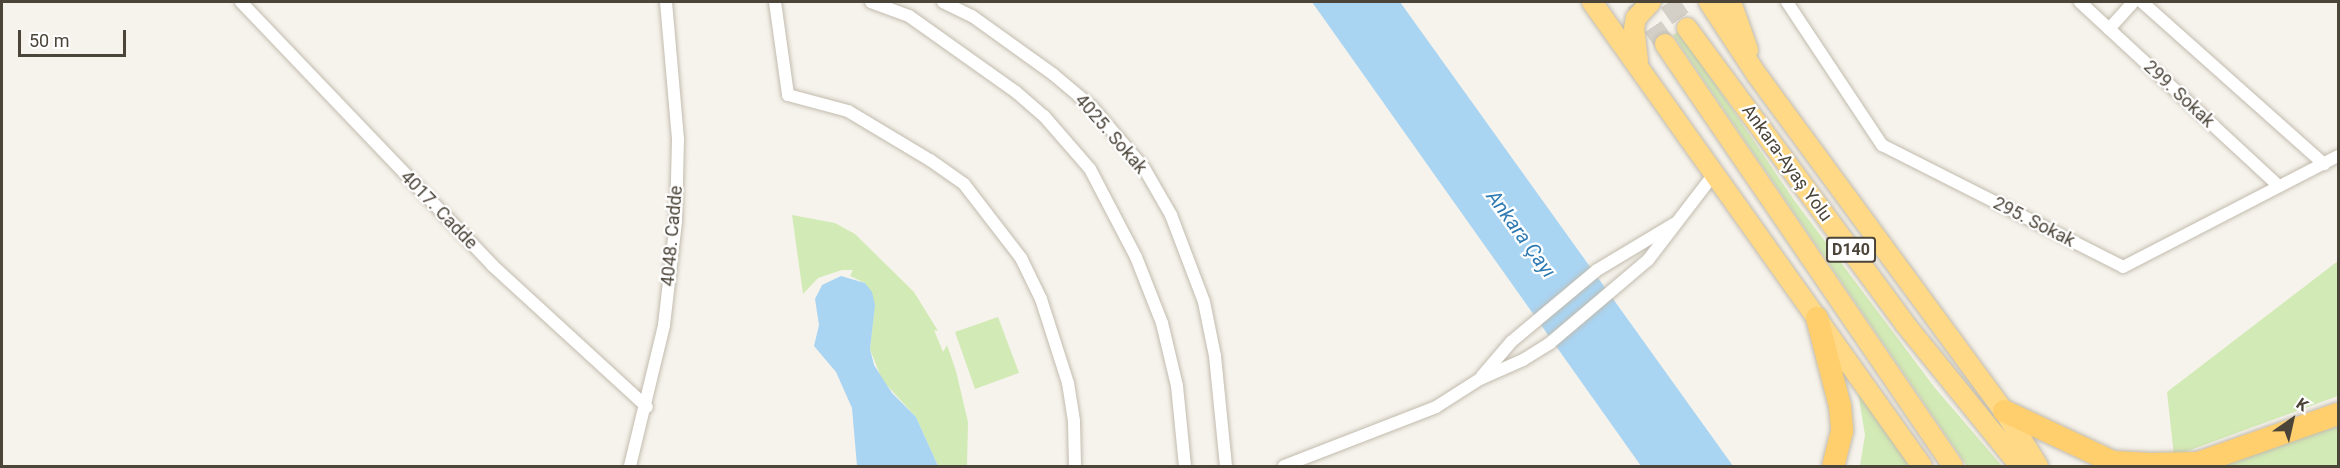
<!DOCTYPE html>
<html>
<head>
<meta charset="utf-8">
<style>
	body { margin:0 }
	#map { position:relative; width:2340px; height:468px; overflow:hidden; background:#f6f3ec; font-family:Roboto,sans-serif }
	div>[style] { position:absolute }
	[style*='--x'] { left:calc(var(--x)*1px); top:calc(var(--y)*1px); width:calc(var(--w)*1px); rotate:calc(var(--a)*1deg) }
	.green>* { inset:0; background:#d2eab5 }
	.water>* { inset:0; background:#a9d4f2 }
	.trunk-tunnel>* { height:20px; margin-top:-10px; transform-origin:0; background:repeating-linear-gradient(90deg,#d4d0c8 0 20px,transparent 0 30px) }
	.roads { filter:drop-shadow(0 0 2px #c2bbae) drop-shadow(0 0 2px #c2bbae) }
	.minor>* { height:12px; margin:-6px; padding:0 6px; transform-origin:6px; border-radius:6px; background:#fff }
	.trunk>* { height:20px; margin:-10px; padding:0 10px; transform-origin:10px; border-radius:10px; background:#ffd985 }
	.motorway>* { height:22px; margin:-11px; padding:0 11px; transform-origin:11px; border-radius:11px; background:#ffcf6e }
	span { translate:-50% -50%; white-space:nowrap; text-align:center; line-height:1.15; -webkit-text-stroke:4.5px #fff; paint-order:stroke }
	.shield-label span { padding:2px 4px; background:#fff; border:2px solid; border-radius:4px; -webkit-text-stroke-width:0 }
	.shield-label { font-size:16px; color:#4b4439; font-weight:700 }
	.street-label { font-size:18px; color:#4b4439 }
	.water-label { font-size:20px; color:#2e7ab2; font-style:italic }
	.frame { position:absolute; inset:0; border:3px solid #4b4439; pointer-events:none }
	.north { position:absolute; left:2262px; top:390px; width:60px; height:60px; -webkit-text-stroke:4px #fff; paint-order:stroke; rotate:34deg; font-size:16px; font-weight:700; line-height:24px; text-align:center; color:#4b4439 }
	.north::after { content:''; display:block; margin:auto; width:21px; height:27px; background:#4b4439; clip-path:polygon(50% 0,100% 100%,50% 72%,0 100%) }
	.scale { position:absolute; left:18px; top:30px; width:108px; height:27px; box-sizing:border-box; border:3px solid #4b4439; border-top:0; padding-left:8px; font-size:18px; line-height:21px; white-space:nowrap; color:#4b4439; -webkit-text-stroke:4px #fff; paint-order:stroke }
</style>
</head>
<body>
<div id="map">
	<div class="green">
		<i style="clip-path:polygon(1679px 31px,1794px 200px,1935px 388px,2002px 466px,1967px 466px,1673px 35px)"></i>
		<i style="clip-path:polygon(792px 215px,835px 223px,855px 234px,914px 292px,938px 331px,934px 330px,943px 352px,947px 345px,956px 371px,968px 422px,967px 466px,938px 466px,916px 417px,882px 380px,870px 349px,874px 310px,865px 283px,850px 276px,853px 270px,842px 270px,818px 278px,803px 294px)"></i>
		<i style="clip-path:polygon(2338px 261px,2338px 396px,2174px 456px,2167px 392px)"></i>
		<i style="clip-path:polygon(998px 317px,1019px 373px,975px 389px,955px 332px)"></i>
		<i style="clip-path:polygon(1858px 393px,1913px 466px,1860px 466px,1865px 435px)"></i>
		<i style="clip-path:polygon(2338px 420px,2338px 466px,2203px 466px)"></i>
	</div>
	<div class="water">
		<i style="clip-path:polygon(1312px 2px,1400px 2px,1733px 466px,1641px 466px)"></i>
		<i style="clip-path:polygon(841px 276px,865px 283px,872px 292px,875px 305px,870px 349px,874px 365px,892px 393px,916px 417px,938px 466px,857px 466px,852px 408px,836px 372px,814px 346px,819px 325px,815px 299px,822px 285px)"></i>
	</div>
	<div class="trunk-tunnel">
		<i style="--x:1636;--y:2;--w:51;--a:55.4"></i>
		<i style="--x:1669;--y:2;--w:32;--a:55"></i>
	</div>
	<div class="roads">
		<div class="minor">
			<i style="--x:241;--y:2;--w:364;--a:46.3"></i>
			<i style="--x:492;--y:265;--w:210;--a:42.5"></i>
			<i style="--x:775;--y:2;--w:94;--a:82"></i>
			<i style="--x:788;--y:95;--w:62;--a:14.9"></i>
			<i style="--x:848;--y:111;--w:96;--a:30.9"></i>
			<i style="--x:930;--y:160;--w:42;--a:35.2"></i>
			<i style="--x:964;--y:184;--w:93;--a:52.4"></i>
			<i style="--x:1021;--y:258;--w:46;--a:64"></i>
			<i style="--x:1041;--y:299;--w:88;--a:72.2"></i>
			<i style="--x:1068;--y:383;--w:39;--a:81"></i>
			<i style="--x:1074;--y:422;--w:44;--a:88.7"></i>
			<i style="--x:871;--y:2;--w:40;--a:20.2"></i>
			<i style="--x:909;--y:16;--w:131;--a:35.4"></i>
			<i style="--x:1016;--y:92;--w:37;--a:41"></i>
			<i style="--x:1044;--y:116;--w:70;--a:49"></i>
			<i style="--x:1090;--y:169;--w:99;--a:62.4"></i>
			<i style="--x:1136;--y:257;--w:71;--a:68.5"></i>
			<i style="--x:1162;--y:323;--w:65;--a:76.6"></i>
			<i style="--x:1177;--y:386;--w:80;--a:84.3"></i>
			<i style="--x:943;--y:2;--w:32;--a:26"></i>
			<i style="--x:972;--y:16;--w:101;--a:35.7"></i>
			<i style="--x:1054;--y:75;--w:50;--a:40.1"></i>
			<i style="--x:1092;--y:107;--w:80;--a:49.6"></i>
			<i style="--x:1144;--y:168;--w:54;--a:60.1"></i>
			<i style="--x:1171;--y:215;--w:93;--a:69.2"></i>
			<i style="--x:1204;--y:302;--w:55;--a:78.5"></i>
			<i style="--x:1215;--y:356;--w:111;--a:84.3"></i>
			<i style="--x:1787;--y:2;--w:172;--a:56.4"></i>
			<i style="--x:1882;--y:145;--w:270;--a:26.8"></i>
			<i style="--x:2123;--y:267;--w:242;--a:-27.3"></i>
			<i style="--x:2080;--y:2;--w:271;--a:42.8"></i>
			<i style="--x:2142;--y:2;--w:244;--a:41.7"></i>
			<i style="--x:2109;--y:29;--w:36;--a:-48"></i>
			<i style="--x:1482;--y:376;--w:45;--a:-49.5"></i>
			<i style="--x:1511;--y:342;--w:112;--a:-39.9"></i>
			<i style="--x:1597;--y:270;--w:90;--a:-30.9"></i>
			<i style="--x:630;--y:466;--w:145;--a:-76.4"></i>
			<i style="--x:664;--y:325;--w:105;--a:-83.4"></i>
			<i style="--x:676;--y:221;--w:82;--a:-88.6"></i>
			<i style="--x:678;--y:139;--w:138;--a:-95"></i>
			<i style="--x:1284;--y:466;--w:163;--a:-21.2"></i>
			<i style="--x:1436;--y:407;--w:52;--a:-32.5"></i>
			<i style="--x:1480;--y:379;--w:47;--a:-23.8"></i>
			<i style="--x:1523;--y:360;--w:32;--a:-32"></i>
			<i style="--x:1550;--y:343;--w:128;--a:-40.3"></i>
			<i style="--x:1648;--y:260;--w:108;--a:-52.5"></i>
		</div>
		<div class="trunk">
			<i style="--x:1592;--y:2;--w:569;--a:54.58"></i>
			<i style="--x:1709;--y:2;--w:87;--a:56.7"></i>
			<i style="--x:1757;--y:75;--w:417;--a:53.7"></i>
			<i style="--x:2004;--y:411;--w:65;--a:58.3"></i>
			<i style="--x:1731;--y:2;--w:51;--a:70.5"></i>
			<i style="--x:1687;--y:28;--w:368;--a:53.6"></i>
			<i style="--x:1905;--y:324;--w:183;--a:51"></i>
			<i style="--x:1665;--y:44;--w:511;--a:55.69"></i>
			<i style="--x:1638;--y:61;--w:32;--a:-97"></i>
			<i style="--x:1634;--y:29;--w:11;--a:-80"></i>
			<i style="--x:1636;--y:18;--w:22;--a:-47"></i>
		</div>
		<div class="motorway">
			<i style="--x:1817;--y:318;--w:91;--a:75.4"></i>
			<i style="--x:1840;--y:406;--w:25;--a:85"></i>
			<i style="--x:1842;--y:431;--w:36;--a:104"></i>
			<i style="--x:2004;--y:411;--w:120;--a:25.1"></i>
			<i style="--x:2113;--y:462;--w:38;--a:3"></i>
			<i style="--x:2151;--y:464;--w:47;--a:-1.2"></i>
			<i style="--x:2198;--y:463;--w:148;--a:-19.3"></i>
		</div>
	</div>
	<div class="shield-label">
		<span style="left:1851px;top:250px">D140</span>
	</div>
	<div class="street-label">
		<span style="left:2179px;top:94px;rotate:43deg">299. Sokak</span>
		<span style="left:1111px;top:134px;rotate:49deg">4025. Sokak</span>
		<span style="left:1787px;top:163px;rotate:54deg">Ankara-Ayaş Yolu</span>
		<span style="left:439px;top:210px;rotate:46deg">4017. Cadde</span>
		<span style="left:2034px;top:222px;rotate:27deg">295. Sokak</span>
		<span style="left:672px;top:236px;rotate:-85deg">4048. Cadde</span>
	</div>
	<div class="water-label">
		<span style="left:1521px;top:234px;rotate:54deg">Ankara Çayı</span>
	</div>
	<div class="frame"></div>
	<div class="north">K</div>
	<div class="scale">50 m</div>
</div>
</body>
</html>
